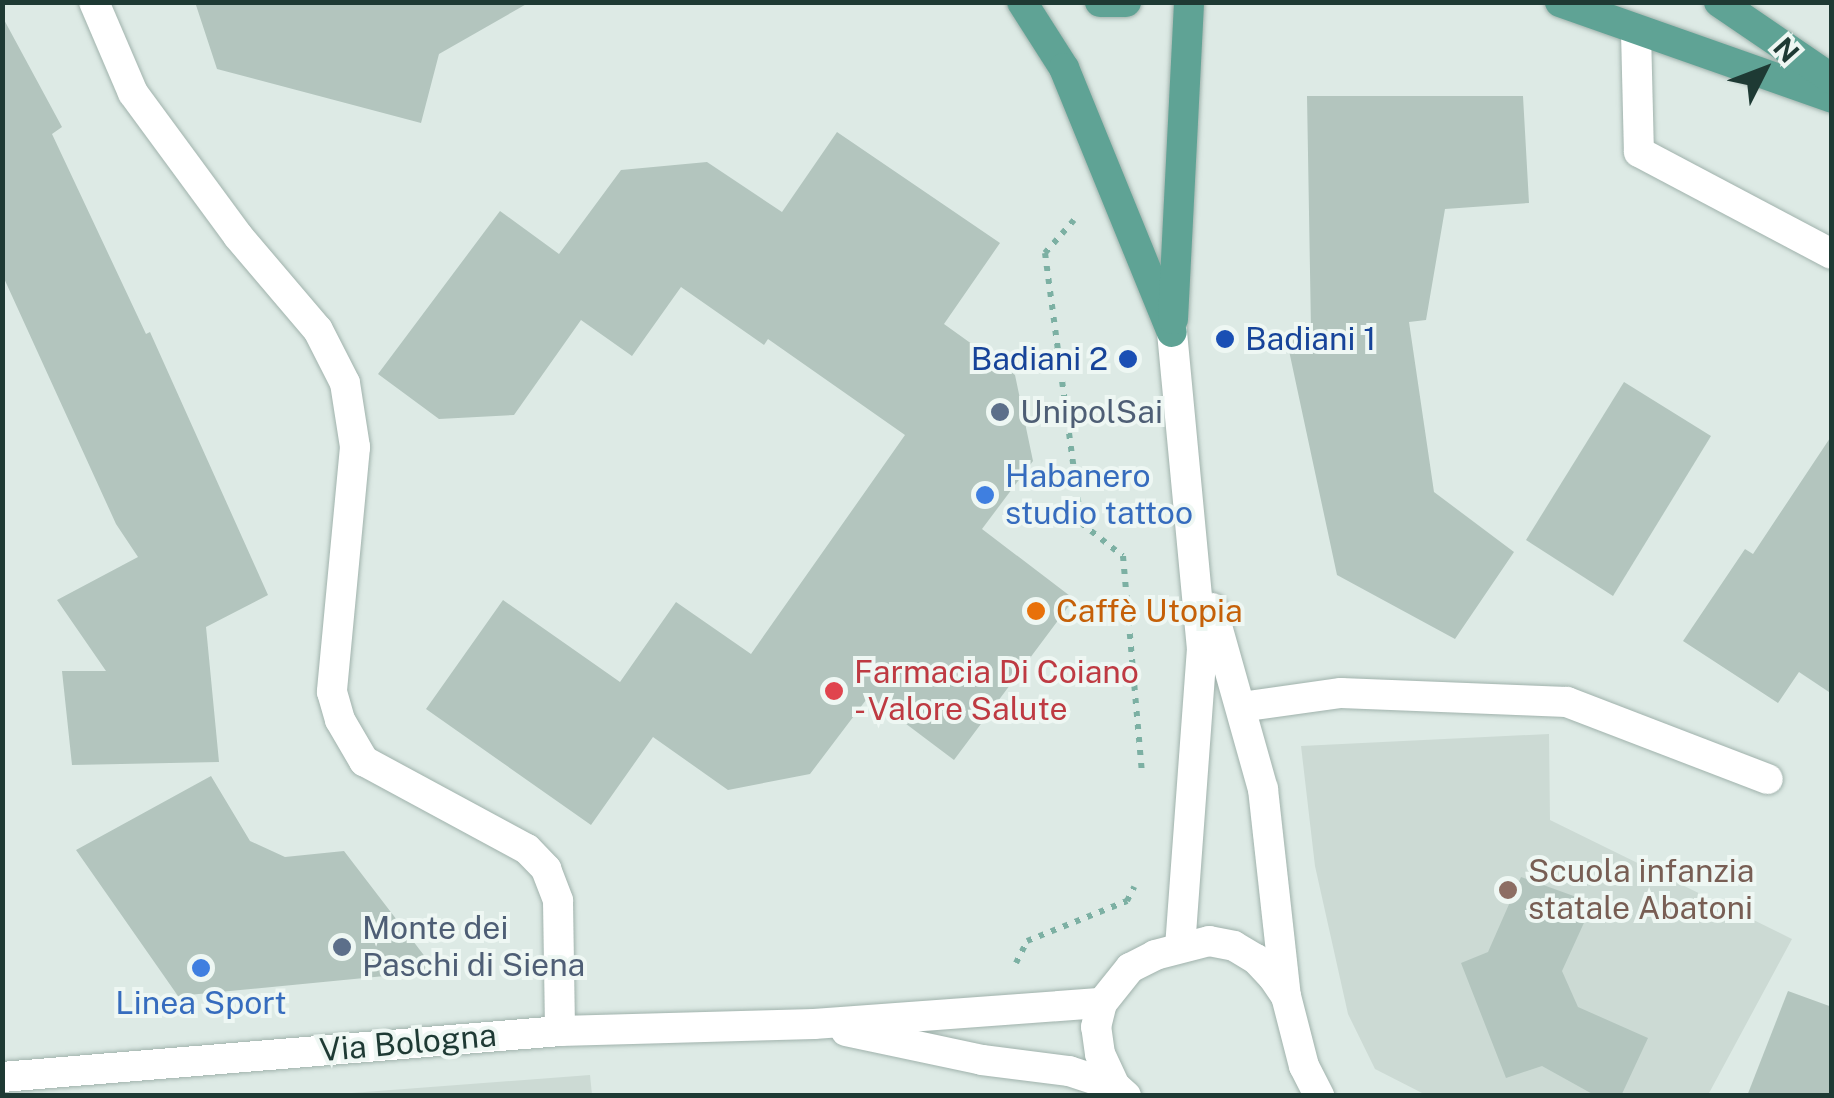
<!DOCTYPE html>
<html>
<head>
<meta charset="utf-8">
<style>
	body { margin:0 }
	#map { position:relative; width:1834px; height:1098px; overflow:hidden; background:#ddeae5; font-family:"Public Sans",sans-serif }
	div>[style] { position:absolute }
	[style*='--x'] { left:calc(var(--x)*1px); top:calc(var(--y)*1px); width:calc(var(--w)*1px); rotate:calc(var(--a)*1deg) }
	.built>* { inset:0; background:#ccdad4 }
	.building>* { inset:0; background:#b3c5be }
	.path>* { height:6px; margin-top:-3px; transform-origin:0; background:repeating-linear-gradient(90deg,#7cb0a3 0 5px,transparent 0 13px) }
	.roads { filter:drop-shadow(0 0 2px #a0b2ac) drop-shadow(0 0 2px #a0b2ac) }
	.service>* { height:30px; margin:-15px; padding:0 15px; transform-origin:15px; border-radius:15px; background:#fff }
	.minor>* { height:30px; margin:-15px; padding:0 15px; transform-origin:15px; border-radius:15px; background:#fff }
	.tertiary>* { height:30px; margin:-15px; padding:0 15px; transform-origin:15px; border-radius:15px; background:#fff }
	.secondary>* { height:30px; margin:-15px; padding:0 15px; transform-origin:15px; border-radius:15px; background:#fff }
	.primary>* { height:30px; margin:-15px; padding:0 15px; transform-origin:15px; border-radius:15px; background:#5fa395 }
	.dots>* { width:28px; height:28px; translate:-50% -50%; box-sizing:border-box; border:5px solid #eef7f3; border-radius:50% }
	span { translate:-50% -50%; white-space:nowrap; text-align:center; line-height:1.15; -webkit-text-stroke:8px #eef7f3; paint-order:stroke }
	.transit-label { font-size:32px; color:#164399 }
	.left { translate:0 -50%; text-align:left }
	.right { translate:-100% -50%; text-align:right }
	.service-label { font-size:32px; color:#4e5e75 }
	.shop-label { font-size:32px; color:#366cbe }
	.food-label { font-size:32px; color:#c56008 }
	.health-label { font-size:32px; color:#be3a42 }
	.education-label { font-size:32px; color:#785e54 }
	.street-label { font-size:32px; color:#1e3a34 }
	.frame { position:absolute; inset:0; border:5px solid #1e3a34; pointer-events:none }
	.north { position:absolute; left:1714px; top:20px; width:100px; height:100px; -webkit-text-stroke:8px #eef7f3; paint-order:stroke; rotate:48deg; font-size:28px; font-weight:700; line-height:40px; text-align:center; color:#1e3a34 }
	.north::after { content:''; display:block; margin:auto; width:35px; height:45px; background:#1e3a34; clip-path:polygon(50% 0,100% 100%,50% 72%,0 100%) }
</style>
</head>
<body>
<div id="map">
	<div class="built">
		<i style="clip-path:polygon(1549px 734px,1550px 820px,1792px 939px,1708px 1095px,1426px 1095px,1375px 1069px,1348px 1014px,1315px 866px,1301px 746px)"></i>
		<i style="clip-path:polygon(590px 1075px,592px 1095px,325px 1095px)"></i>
	</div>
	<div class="building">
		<i style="clip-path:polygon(195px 2px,530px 2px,439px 54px,421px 123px,217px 69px)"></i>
		<i style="clip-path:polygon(2px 16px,62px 127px,52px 134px,146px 334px,150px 332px,268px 595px,206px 627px,219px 762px,72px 765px,62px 671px,106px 671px,57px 600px,138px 557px,116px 524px,2px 274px)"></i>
		<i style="clip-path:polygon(1307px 96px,1523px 96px,1529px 203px,1445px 209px,1426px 320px,1409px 322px,1434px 492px,1514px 552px,1455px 639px,1337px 575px,1285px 332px,1311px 330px)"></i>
		<i style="clip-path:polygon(837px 132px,1000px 243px,944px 324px,1015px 375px,1033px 461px,982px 529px,1074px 599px,954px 760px,869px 696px,810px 774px,728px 790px,653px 737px,591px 825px,426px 709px,503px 600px,620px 682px,676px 602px,751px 654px,905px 435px,768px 339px,764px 345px,681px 287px,632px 356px,581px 320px,514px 415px,439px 419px,378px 374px,500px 211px,559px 254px,621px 170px,707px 162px,782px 212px)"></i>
		<i style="clip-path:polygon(1624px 382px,1711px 436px,1613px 596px,1526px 540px)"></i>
		<i style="clip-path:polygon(1832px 435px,1832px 694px,1799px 672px,1778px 703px,1683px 641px,1745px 549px,1753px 554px)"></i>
		<i style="clip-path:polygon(211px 776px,250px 841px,285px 857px,344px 851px,436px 971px,178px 996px,76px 850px)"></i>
		<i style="clip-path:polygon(1521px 877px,1593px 903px,1562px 971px,1578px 1007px,1648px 1038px,1621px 1096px,1596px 1096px,1542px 1066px,1506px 1078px,1461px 963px,1488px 952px)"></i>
		<i style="clip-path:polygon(1788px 991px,1832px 1007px,1832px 1096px,1747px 1096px)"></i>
	</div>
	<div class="path">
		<i style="--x:1074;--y:220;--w:44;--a:131.3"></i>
		<i style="--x:1045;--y:253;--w:272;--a:82.4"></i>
		<i style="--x:1081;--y:523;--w:53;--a:38.2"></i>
		<i style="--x:1123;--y:556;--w:217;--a:85"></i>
		<i style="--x:1016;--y:963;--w:25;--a:-63"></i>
		<i style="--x:1027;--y:941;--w:108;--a:-21.8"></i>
		<i style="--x:1127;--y:901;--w:16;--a:-63"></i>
	</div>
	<div class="roads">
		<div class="service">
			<i style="--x:1636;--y:32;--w:120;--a:88.6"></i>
			<i style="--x:1639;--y:152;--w:218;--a:27.9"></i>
			<i style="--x:1241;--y:707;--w:101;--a:-8"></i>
			<i style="--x:1341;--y:693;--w:226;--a:2.3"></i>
			<i style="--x:1567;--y:702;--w:215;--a:21"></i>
		</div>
		<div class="minor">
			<i style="--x:94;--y:2;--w:99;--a:66.8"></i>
			<i style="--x:133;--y:93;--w:177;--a:53.7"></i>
			<i style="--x:238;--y:236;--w:123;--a:49.6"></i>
			<i style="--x:318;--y:330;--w:59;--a:63"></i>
			<i style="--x:345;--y:383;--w:65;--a:81.1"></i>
			<i style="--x:355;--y:447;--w:246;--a:95.4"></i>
			<i style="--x:332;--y:692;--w:29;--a:74"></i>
			<i style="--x:340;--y:720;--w:48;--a:59.7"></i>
			<i style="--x:364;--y:761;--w:185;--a:28.4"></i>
			<i style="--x:527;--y:849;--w:28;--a:46"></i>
			<i style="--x:546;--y:869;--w:34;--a:69"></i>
			<i style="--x:558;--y:901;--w:130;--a:89.1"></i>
		</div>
		<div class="tertiary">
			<i style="--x:846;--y:1031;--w:139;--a:12"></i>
			<i style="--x:982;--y:1060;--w:88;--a:7.2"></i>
			<i style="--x:1069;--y:1071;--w:48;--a:18.1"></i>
			<i style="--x:2;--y:1077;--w:560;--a:-4.71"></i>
			<i style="--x:560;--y:1031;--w:254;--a:-1.6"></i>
			<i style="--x:814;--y:1024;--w:289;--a:-4.2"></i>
		</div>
		<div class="secondary">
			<i style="--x:1172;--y:332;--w:317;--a:84.6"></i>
			<i style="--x:1202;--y:648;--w:299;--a:94.2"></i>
			<i style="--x:1212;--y:608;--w:188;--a:74.3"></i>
			<i style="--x:1263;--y:789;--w:208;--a:83.7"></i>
			<i style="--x:1126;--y:1096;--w:15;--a:-138"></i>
			<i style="--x:1115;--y:1086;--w:35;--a:-115"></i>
			<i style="--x:1100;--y:1054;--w:27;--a:-98"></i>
			<i style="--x:1096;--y:1027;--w:25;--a:-76"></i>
			<i style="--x:1102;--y:1003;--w:45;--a:-51.3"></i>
			<i style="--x:1130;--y:968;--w:28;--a:-27"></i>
			<i style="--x:1155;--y:955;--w:56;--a:-14.5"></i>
			<i style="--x:1209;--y:941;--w:25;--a:11"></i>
			<i style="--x:1234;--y:946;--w:26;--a:31"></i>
			<i style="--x:1256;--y:959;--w:25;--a:47"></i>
			<i style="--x:1273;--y:977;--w:23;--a:56"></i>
			<i style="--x:1286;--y:996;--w:72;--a:75.6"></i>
			<i style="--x:1304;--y:1066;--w:34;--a:63"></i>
		</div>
		<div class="primary">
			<i style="--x:1022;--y:2;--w:78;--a:57.5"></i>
			<i style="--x:1064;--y:68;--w:285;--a:67.8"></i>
			<i style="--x:1100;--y:2;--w:26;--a:0"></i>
			<i style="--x:1560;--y:2;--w:288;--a:19.4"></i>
			<i style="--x:1719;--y:2;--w:137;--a:34.3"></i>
			<i style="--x:1173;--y:319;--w:317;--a:-87.1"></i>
		</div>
	</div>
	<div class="dots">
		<i style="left:1225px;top:339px;background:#1a4fb4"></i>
		<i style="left:1128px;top:359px;background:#1a4fb4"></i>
		<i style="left:1000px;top:412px;background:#5c6f8a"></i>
		<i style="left:985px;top:495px;background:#3f7fe0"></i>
		<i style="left:1036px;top:611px;background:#e8710a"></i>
		<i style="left:834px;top:691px;background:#e0444e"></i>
		<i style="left:1508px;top:890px;background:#8d6e63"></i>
		<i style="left:342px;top:947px;background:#5c6f8a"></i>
		<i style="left:201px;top:968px;background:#3f7fe0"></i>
	</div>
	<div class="transit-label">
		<span class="left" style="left:1245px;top:339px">Badiani 1</span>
		<span class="right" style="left:1108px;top:359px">Badiani 2</span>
	</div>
	<div class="service-label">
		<span class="left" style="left:1020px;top:412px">UnipolSai</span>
		<span class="left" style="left:362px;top:947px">Monte dei<br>Paschi di Siena</span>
	</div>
	<div class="shop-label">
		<span class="left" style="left:1005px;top:495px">Habanero<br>studio tattoo</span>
		<span style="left:201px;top:1003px">Linea Sport</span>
	</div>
	<div class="food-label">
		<span class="left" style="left:1056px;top:611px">Caffè Utopia</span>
	</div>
	<div class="health-label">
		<span class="left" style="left:854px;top:691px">Farmacia Di Coiano<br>- Valore Salute</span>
	</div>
	<div class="education-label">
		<span class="left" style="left:1528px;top:890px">Scuola infanzia<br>statale Abatoni</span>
	</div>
	<div class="street-label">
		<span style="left:408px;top:1043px;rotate:-5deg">Via Bologna</span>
	</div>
	<div class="frame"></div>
	<div class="north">N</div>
</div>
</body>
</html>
